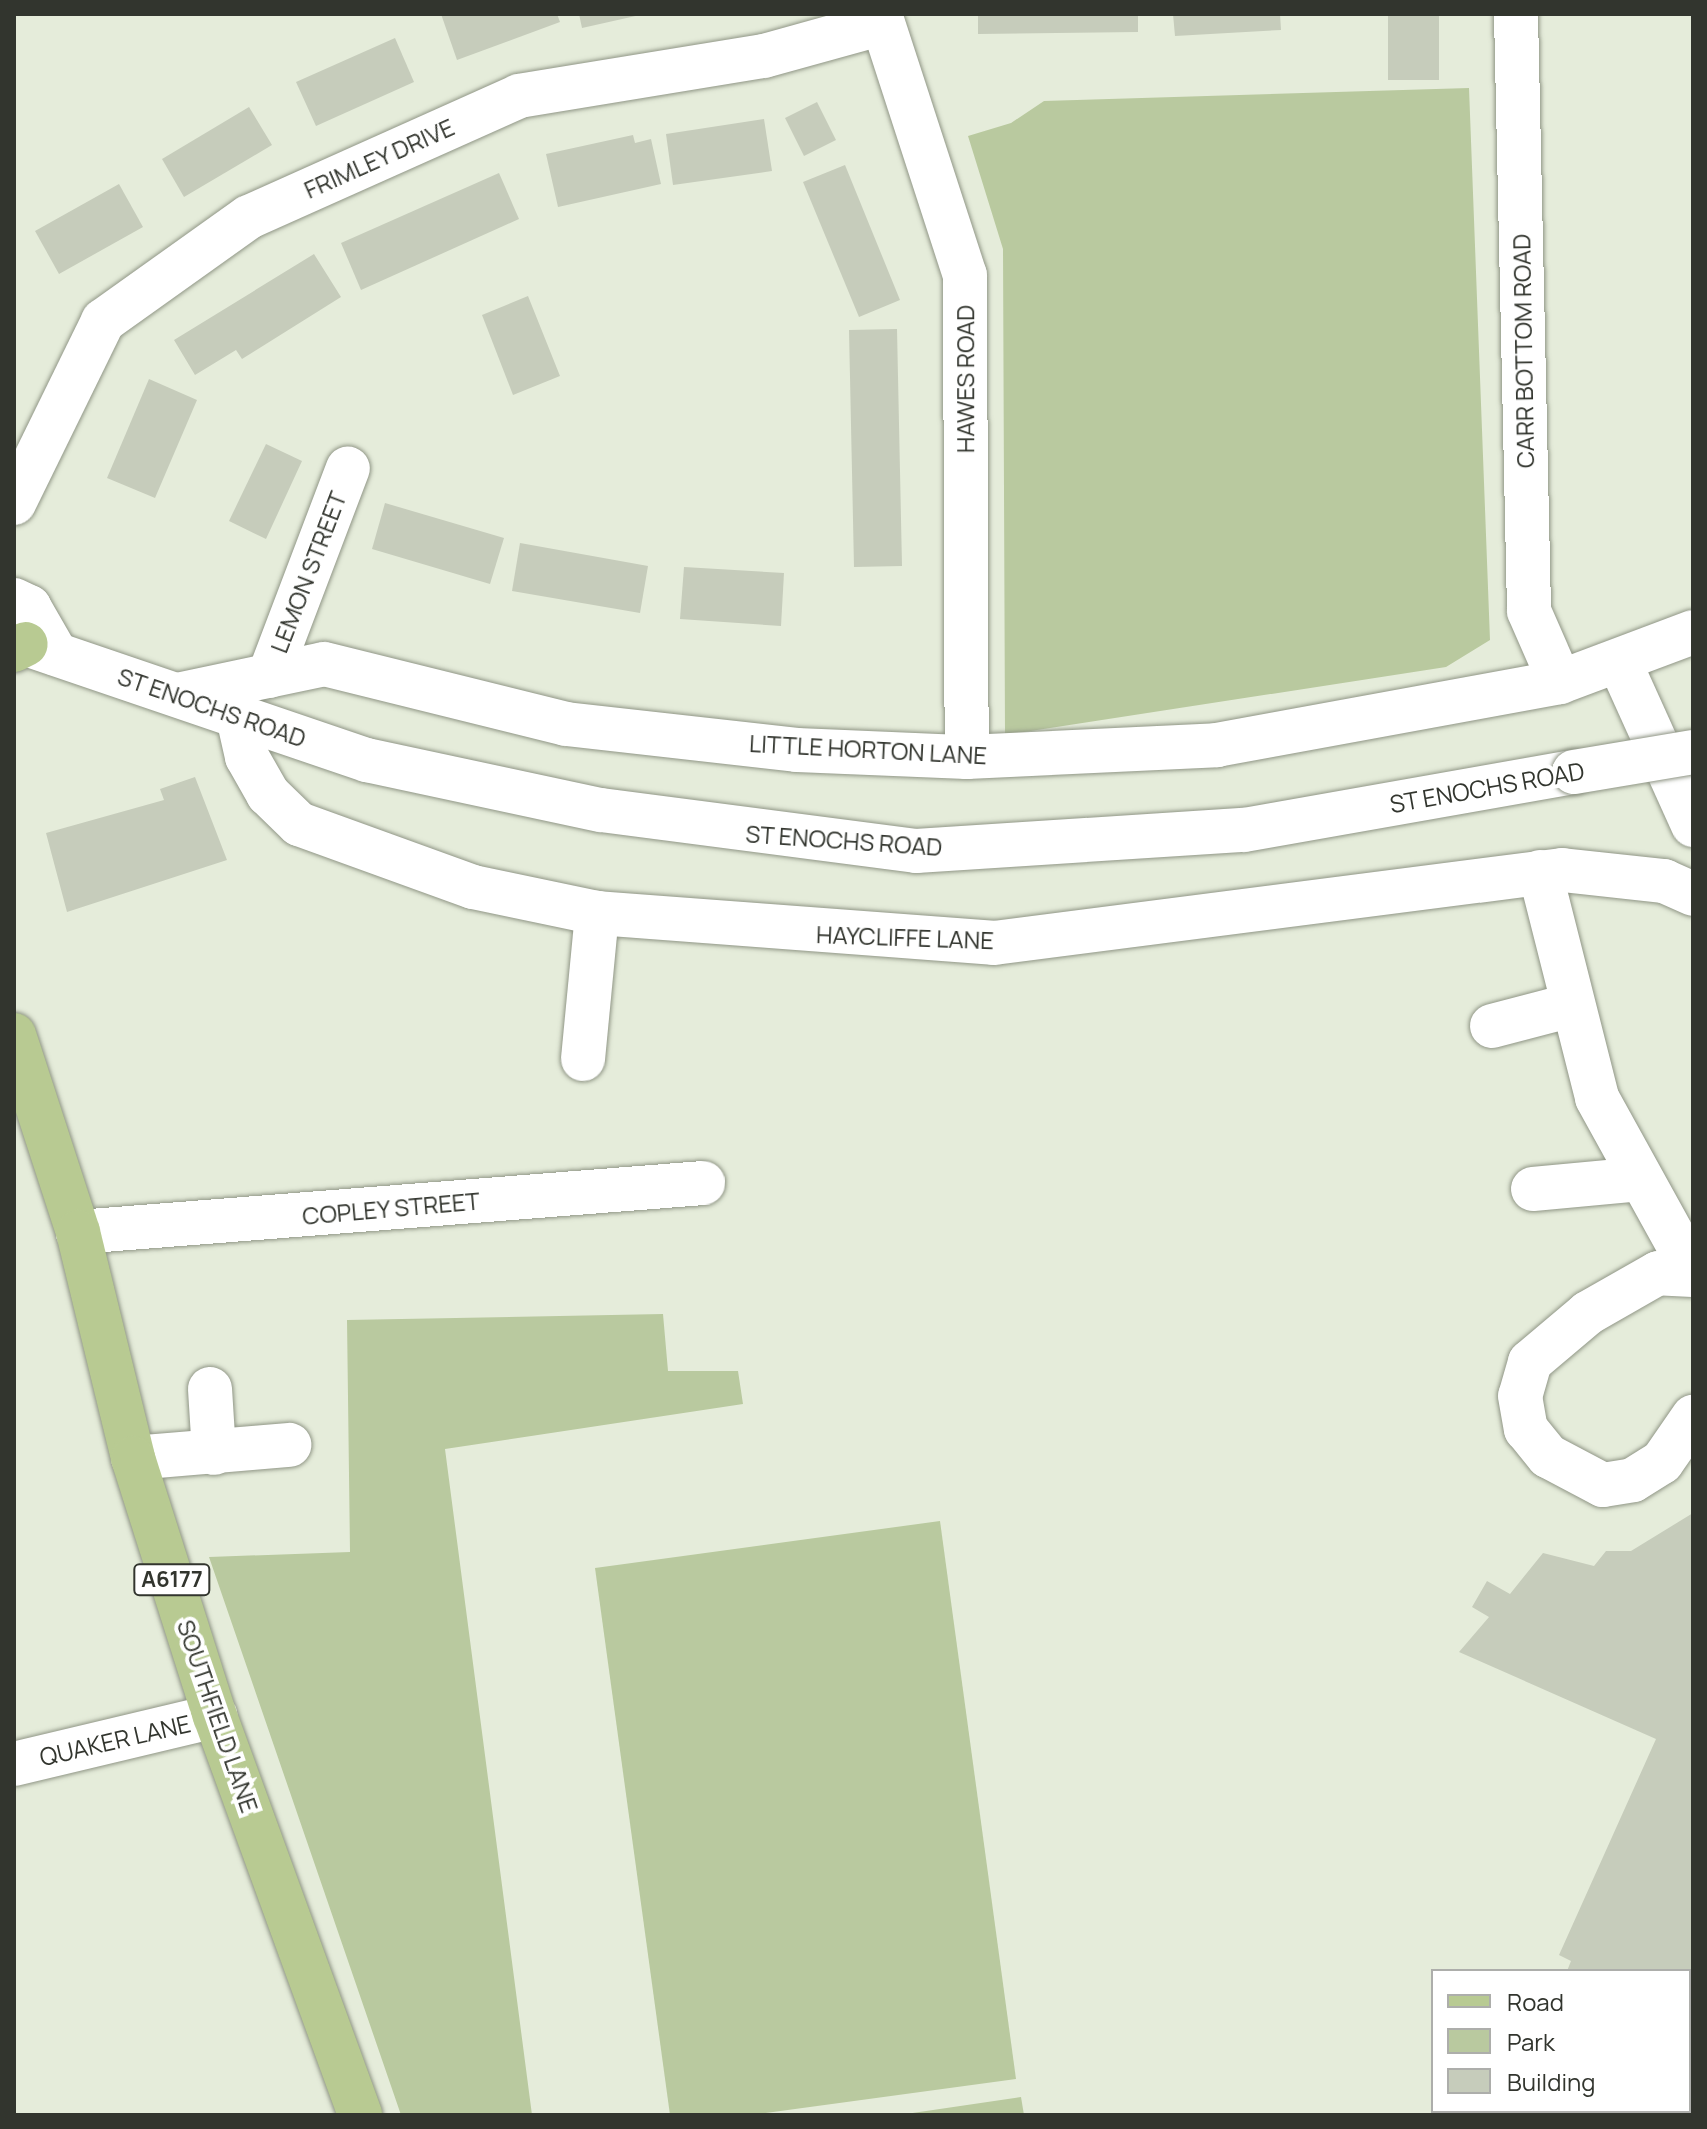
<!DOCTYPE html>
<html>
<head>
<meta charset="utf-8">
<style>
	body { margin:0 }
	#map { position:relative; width:1707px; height:2129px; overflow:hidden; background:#e5ecda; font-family:Manrope,sans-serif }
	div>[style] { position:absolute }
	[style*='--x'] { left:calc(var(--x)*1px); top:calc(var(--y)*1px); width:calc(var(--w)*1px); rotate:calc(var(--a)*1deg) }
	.green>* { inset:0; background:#b9c99f }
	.building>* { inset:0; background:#c6ccbb }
	.roads { filter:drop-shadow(0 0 2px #909686) drop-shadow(0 0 2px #909686) }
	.minor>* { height:44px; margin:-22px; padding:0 22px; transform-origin:22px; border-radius:22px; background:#fff }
	.major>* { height:44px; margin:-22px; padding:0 22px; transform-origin:22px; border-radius:22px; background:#b8ca92 }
	.bridges { filter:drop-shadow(0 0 2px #909686) drop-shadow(0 0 2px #909686) }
	.minor-bridge>* { height:44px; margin:-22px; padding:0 22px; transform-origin:22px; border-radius:22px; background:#fff }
	span { translate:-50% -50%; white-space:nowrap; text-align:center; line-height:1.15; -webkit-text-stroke:8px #fff; paint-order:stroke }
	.shield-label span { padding:2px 6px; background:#fff; border:2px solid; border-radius:6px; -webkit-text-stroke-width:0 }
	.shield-label { font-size:22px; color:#32352e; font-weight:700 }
	.street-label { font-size:24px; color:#32352e }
	.frame { position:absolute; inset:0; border:16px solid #32352e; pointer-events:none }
	.legend { position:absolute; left:1431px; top:1969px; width:260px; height:144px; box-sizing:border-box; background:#fff; border:2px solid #adaeab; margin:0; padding:10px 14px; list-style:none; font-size:24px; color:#32352e }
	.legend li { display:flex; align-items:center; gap:16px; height:40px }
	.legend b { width:40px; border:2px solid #adaeab }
</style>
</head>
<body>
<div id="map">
	<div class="green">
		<i style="clip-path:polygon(1469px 88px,1490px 640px,1446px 667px,1005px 735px,1003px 249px,968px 136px,1011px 123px,1044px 101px)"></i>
		<i style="clip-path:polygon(663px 1314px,668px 1371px,738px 1371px,743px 1404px,445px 1449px,532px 2115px,401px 2115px,209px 1557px,350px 1552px,347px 1320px)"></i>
		<i style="clip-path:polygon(940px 1521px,1016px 2079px,751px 2115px,670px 2115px,595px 1568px)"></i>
		<i style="clip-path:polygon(1021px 2097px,1024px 2115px,899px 2115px)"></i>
	</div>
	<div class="building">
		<i style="clip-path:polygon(441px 14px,557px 14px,560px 22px,457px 60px)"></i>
		<i style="clip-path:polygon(579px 14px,640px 14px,640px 15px,582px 28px)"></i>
		<i style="clip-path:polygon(978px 14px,1138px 14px,1138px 32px,978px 34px)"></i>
		<i style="clip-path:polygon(1173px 14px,1280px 14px,1281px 30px,1175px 36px)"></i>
		<i style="clip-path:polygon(1388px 14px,1439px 14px,1439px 80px,1388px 80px)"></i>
		<i style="clip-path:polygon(395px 38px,414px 82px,316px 126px,296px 82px)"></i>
		<i style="clip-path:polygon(817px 102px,836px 140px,804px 156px,785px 118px)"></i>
		<i style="clip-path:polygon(249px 107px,272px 145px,184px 197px,162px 159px)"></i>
		<i style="clip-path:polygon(764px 119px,772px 171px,673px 185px,666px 134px)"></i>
		<i style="clip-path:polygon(633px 135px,635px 143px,651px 139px,661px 184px,558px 207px,546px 154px)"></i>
		<i style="clip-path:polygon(845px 165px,900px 300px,859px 317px,803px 182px)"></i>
		<i style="clip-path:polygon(499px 173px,519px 219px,361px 290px,341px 243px)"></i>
		<i style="clip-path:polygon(119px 184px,143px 227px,59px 274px,35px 231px)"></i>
		<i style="clip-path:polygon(314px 254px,341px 297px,242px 359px,236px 350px,195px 375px,174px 340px)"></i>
		<i style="clip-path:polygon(528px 296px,560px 376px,513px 395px,482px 315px)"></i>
		<i style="clip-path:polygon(897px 329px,902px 566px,854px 567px,849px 330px)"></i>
		<i style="clip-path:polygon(149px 379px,197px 400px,155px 498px,107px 478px)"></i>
		<i style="clip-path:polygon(266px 444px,302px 461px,266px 539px,229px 521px)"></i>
		<i style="clip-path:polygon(385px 503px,504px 538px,490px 584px,372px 549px)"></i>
		<i style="clip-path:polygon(520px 543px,648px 566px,640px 613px,512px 591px)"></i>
		<i style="clip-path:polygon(684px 567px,784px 573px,781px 626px,680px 619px)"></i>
		<i style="clip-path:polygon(195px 777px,227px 860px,67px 912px,46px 833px,164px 800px,160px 789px)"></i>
		<i style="clip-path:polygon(1693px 1513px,1693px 2021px,1689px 1971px,1567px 1971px,1571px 1961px,1559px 1955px,1656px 1739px,1459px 1652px,1489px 1617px,1472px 1607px,1487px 1581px,1510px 1594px,1543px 1553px,1594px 1566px,1606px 1551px,1631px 1551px)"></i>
	</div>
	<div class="roads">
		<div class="minor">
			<i style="--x:880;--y:14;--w:274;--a:72"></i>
			<i style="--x:965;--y:275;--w:482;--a:89.8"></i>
			<i style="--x:1516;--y:14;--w:597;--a:88.75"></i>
			<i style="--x:1529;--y:611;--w:77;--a:66.4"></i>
			<i style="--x:14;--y:503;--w:203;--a:-63.9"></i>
			<i style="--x:103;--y:321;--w:179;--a:-35.5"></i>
			<i style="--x:249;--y:217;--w:296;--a:-24.1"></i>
			<i style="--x:519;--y:96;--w:248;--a:-9.3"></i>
			<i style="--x:764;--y:56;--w:123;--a:-15.5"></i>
			<i style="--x:14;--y:600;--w:17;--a:25"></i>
			<i style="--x:29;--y:607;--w:54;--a:60.1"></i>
			<i style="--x:14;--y:640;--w:373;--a:18.8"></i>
			<i style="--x:367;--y:760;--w:239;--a:12.1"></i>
			<i style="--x:601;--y:810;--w:318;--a:7.4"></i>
			<i style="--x:916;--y:851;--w:329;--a:-3.7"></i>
			<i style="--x:1244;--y:830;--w:335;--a:-10"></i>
			<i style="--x:1619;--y:661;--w:180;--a:65.7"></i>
			<i style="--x:269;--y:676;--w:222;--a:-69.2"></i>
			<i style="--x:182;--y:694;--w:145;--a:-11.9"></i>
			<i style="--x:324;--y:664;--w:249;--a:13.9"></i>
			<i style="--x:566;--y:724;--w:232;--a:6.4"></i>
			<i style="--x:797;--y:750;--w:170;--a:2.4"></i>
			<i style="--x:967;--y:757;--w:250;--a:-2.7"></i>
			<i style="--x:1217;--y:745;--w:349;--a:-10.4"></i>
			<i style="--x:1560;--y:682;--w:142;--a:-20.6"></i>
			<i style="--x:238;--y:717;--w:41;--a:77.3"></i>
			<i style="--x:247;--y:757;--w:43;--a:60.4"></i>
			<i style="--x:268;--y:794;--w:43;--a:44.1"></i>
			<i style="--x:299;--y:824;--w:185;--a:19.9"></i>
			<i style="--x:473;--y:887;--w:127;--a:11.8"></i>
			<i style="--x:597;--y:913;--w:398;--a:4.3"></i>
			<i style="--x:994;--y:943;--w:573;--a:-7.32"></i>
			<i style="--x:1562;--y:870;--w:103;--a:6.2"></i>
			<i style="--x:1664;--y:881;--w:32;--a:24"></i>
			<i style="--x:1540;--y:872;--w:233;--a:75.8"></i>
			<i style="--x:1597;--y:1098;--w:199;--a:61.1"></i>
			<i style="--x:1492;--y:1026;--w:80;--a:-14.6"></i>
			<i style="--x:583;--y:1059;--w:147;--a:-84.5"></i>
			<i style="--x:1533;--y:1189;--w:108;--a:-5.3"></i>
			<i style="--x:78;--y:1232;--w:627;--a:-4.48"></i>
			<i style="--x:1693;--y:1275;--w:35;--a:-177"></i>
			<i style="--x:1658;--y:1273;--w:81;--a:150.3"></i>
			<i style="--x:1588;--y:1313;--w:76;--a:139.8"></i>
			<i style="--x:1530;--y:1362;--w:35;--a:106"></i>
			<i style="--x:1520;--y:1396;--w:34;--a:80"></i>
			<i style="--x:1526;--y:1429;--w:35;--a:51"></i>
			<i style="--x:1548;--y:1456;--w:62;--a:27.8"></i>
			<i style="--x:1603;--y:1485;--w:30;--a:-9"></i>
			<i style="--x:1633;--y:1480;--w:34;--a:-32"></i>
			<i style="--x:1662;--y:1462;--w:55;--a:-55.4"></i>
			<i style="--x:210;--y:1389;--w:64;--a:86.4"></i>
			<i style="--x:133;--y:1458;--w:157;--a:-4.8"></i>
			<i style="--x:14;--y:1764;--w:207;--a:-13.4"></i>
		</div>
		<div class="major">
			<i style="--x:14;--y:650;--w:13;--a:-27"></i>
			<i style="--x:14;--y:1035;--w:207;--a:72"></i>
			<i style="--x:78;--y:1232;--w:233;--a:76.3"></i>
			<i style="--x:133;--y:1458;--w:271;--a:72.4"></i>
			<i style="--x:215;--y:1716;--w:425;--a:70"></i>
		</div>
	</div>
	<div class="bridges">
		<div class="minor-bridge">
			<i style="--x:1574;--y:772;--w:121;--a:-9.5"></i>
		</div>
	</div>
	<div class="shield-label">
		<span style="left:172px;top:1580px">A6177</span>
	</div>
	<div class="street-label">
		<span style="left:379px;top:158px;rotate:-24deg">FRIMLEY DRIVE</span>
		<span style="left:1523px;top:351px;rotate:-91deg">CARR BOTTOM ROAD</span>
		<span style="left:965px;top:379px;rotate:-90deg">HAWES ROAD</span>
		<span style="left:308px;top:572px;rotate:-69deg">LEMON STREET</span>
		<span style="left:212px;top:707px;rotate:19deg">ST ENOCHS ROAD</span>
		<span style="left:868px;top:749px;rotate:3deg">LITTLE HORTON LANE</span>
		<span style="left:1487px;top:787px;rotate:-10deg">ST ENOCHS ROAD</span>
		<span style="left:844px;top:840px;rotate:4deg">ST ENOCHS ROAD</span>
		<span style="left:905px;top:937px;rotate:2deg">HAYCLIFFE LANE</span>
		<span style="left:391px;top:1208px;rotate:-5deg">COPLEY STREET</span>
		<span style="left:218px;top:1716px;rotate:71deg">SOUTHFIELD LANE</span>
		<span style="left:115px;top:1740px;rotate:-13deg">QUAKER LANE</span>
	</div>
	<div class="frame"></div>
	<ul class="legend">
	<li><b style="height:10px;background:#b8ca92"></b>Road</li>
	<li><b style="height:22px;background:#b9c99f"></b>Park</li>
	<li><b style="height:22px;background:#c6ccbb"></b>Building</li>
	</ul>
</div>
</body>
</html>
